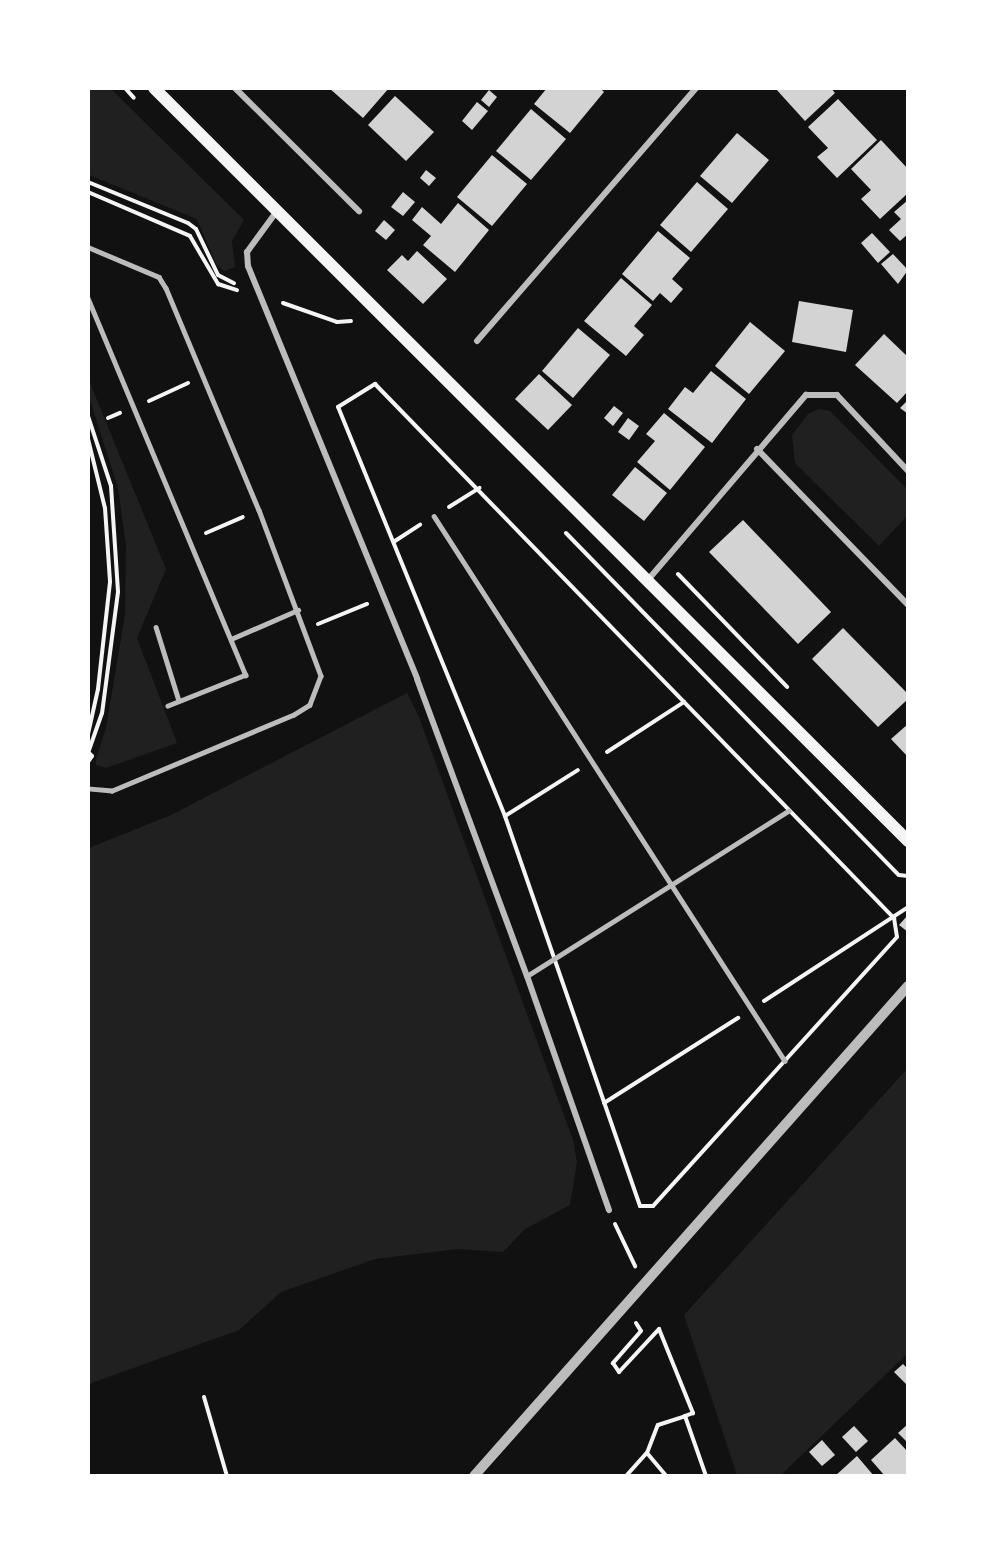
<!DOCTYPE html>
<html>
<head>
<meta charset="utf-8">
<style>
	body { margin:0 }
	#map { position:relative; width:996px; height:1564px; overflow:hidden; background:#111; font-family:Quicksand,sans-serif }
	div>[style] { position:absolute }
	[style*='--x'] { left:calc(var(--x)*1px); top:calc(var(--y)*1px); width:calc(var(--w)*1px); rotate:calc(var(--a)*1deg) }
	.green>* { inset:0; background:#202020 }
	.building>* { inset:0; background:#d3d3d3 }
	.path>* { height:4px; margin:-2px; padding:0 2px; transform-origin:2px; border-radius:2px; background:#f5f5f5 }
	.service>* { height:4.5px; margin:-2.25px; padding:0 2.25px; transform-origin:2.25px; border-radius:2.25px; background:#bcbcbc }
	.minor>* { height:6px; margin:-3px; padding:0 3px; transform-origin:3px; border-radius:3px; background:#bcbcbc }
	.tertiary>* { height:10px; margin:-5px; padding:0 5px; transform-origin:5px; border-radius:5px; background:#bcbcbc }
	.secondary>* { height:12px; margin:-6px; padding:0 6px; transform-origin:6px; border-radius:6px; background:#f5f5f5 }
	span { translate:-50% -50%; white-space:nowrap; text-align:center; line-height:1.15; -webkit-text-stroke:4.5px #fff; paint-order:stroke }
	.frame { position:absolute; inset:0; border:90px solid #fff; pointer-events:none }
</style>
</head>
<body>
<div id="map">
	<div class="green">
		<i style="clip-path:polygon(88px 89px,111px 89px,244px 220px,232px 241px,235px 267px,224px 271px,216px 264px,197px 219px,89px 175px)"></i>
		<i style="clip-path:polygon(88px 378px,166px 569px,137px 638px,177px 743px,106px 768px,96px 765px,96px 759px,106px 728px,125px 615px,126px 546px,118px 488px,89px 397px)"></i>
		<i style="clip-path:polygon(819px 409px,830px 411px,907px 489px,907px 516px,879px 546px,795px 463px,792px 435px,808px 414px)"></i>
		<i style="clip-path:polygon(407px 693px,419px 717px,573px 1140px,577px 1162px,570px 1205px,525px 1229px,503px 1252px,458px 1249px,375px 1259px,281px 1292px,239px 1330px,89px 1384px,89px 848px,171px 815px)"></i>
		<i style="clip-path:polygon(907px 1069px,907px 1354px,781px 1475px,737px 1475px,684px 1315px)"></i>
	</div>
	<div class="building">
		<i style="clip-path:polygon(329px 88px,389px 88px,363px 118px)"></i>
		<i style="clip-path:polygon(547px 88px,600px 88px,604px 92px,570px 133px,534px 104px)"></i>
		<i style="clip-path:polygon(775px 88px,831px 88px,835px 93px,805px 121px)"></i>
		<i style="clip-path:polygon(489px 90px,497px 97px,489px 107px,481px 100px)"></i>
		<i style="clip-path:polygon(395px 96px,434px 132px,406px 161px,368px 125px)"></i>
		<i style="clip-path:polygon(838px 99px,877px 140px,837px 178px,817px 157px,828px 148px,808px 127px)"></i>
		<i style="clip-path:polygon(477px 102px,488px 111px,472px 130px,462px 121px)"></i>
		<i style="clip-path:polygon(531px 109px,566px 139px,531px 180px,496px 151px)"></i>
		<i style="clip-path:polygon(737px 133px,769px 160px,732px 203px,700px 176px)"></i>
		<i style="clip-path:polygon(881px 140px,908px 169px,908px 193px,880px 219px,861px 199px,871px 190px,851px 169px)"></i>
		<i style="clip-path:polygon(492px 155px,527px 184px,492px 226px,457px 197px)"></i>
		<i style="clip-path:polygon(426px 170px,436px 178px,429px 186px,420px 178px)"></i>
		<i style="clip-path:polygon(697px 182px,728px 209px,691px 252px,660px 225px)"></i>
		<i style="clip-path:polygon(403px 192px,415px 202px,403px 216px,391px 207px)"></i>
		<i style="clip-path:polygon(908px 200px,908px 234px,900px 241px,889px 230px,901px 219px,894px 212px)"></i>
		<i style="clip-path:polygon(458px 203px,489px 230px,455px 272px,423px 245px,431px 236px,412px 220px,422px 207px,441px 224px)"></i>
		<i style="clip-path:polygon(384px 220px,395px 230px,386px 240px,375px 231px)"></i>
		<i style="clip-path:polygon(658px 231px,690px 258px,672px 279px,683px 289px,671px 303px,660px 293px,653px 301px,622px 274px)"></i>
		<i style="clip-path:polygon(872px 233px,890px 252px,878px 263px,861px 243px)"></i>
		<i style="clip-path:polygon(417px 251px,447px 279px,423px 304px,387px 270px,402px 255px,408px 261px)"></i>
		<i style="clip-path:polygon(893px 254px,908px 270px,898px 284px,881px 264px)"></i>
		<i style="clip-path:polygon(621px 278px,652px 305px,634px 326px,644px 335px,626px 356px,584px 321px)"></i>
		<i style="clip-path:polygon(799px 301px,853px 310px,846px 352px,792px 342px)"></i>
		<i style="clip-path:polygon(750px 322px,785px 351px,749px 394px,715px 366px)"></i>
		<i style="clip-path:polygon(578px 328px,610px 355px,573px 398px,542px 371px)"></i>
		<i style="clip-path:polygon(884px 334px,908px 357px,908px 391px,897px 403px,855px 365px)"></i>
		<i style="clip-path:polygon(711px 371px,746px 399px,712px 443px,668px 409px,685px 387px,693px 393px)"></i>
		<i style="clip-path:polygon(539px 374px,572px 405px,548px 430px,515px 399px)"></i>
		<i style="clip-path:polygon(908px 400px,908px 414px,900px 408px)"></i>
		<i style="clip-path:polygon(614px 406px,623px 413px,613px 426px,604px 418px)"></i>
		<i style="clip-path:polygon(664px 413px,705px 447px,670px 490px,637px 462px,655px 441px,646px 434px)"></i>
		<i style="clip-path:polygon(628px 418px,639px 426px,629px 440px,618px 432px)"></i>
		<i style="clip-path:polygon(635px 467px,667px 493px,644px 521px,612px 495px)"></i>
		<i style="clip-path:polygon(743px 520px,831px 612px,798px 644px,709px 552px)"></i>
		<i style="clip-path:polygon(843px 628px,908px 694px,908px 699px,878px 727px,812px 659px)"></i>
		<i style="clip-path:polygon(908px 724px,908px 757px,891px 739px)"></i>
		<i style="clip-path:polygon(908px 915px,908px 932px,899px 925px)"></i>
		<i style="clip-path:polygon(903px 1364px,908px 1369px,908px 1386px,894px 1372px)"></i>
		<i style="clip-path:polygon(908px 1424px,908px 1443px,898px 1433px)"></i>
		<i style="clip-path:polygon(854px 1426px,868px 1441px,856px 1452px,842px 1437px)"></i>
		<i style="clip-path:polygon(895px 1438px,908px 1452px,908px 1476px,885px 1476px,871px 1460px)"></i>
		<i style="clip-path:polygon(822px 1440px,835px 1455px,822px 1466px,809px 1452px)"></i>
		<i style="clip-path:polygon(857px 1456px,874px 1476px,835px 1476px)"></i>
	</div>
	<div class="path">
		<i style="--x:125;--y:88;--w:13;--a:48"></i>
		<i style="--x:88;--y:182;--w:108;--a:22.3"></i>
		<i style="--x:188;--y:223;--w:10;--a:37"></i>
		<i style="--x:196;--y:229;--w:51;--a:64.4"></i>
		<i style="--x:218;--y:275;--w:18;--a:27"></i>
		<i style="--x:88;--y:192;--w:111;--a:23.3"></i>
		<i style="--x:190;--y:236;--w:56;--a:59.7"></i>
		<i style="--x:218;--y:284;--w:20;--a:18"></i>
		<i style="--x:283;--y:303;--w:57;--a:19.4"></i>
		<i style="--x:337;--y:322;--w:14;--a:-4"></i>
		<i style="--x:375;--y:384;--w:745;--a:45.82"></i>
		<i style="--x:894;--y:918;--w:19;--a:81"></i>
		<i style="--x:897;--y:937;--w:363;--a:132.2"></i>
		<i style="--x:653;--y:1206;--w:13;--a:180"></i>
		<i style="--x:640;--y:1206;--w:413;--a:-109.1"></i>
		<i style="--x:505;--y:816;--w:442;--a:-112.2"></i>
		<i style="--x:338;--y:407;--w:44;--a:-31.9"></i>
		<i style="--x:149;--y:401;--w:43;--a:-24.8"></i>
		<i style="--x:88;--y:416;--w:74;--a:71.8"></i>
		<i style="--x:111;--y:486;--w:106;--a:86.2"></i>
		<i style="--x:118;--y:592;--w:122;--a:97.5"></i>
		<i style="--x:102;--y:713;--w:42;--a:109.3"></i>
		<i style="--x:108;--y:418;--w:13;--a:-23"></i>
		<i style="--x:88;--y:439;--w:71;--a:76.2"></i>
		<i style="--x:105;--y:508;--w:74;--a:86.1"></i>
		<i style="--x:110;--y:582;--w:108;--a:96.4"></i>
		<i style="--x:98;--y:689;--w:46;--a:102.5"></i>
		<i style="--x:449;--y:507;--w:36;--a:-32"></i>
		<i style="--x:206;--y:533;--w:40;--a:-23.4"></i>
		<i style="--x:566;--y:533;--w:477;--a:45.8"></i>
		<i style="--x:899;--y:875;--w:9;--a:6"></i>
		<i style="--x:395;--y:541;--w:30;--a:-33"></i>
		<i style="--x:678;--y:574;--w:157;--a:46"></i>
		<i style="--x:318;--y:624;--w:53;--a:-22.2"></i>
		<i style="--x:607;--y:752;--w:92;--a:-33"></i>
		<i style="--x:88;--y:762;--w:7;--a:-56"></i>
		<i style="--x:92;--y:756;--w:4;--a:-135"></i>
		<i style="--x:505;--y:816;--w:86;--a:-32.2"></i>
		<i style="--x:764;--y:1001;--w:172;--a:-33.1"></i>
		<i style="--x:604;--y:1103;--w:159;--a:-32.4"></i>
		<i style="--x:615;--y:1224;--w:47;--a:64.5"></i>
		<i style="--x:636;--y:1323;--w:9;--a:58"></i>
		<i style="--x:641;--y:1331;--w:43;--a:131.2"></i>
		<i style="--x:613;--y:1363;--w:11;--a:56"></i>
		<i style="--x:619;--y:1372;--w:59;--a:-47.1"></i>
		<i style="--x:659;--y:1329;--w:91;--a:68"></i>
		<i style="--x:693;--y:1413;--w:9;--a:159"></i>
		<i style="--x:685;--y:1416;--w:64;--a:70.7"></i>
		<i style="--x:204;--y:1397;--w:82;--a:73.8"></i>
		<i style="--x:647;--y:1453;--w:30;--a:50"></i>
		<i style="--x:626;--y:1476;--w:31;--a:-48"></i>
		<i style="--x:647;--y:1453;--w:30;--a:-69"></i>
		<i style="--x:658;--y:1425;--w:28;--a:-18"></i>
	</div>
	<div class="service">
		<i style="--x:88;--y:247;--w:77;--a:22.9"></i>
		<i style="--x:159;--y:277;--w:13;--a:58"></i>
		<i style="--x:166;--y:288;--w:241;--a:67.3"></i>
		<i style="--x:259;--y:510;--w:177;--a:69.5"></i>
		<i style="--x:321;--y:676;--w:31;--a:111"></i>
		<i style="--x:310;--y:705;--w:19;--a:148"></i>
		<i style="--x:294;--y:715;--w:197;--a:157.3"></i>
		<i style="--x:112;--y:791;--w:24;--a:-175"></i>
		<i style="--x:88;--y:298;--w:409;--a:67.3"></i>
		<i style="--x:246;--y:675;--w:84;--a:158.3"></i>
		<i style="--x:434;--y:516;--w:648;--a:57.22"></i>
		<i style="--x:156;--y:627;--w:77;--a:72.7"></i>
		<i style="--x:231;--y:639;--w:73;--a:-23.4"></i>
		<i style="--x:527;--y:976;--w:309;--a:-32.3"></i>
	</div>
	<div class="minor">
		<i style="--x:235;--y:88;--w:175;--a:44.8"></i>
		<i style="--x:277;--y:211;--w:51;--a:126.2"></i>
		<i style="--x:247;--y:252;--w:14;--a:86"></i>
		<i style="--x:248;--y:266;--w:446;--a:67.7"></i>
		<i style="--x:417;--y:679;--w:317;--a:69.7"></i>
		<i style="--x:527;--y:976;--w:248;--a:70.7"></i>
		<i style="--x:477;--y:341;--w:335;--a:-49.1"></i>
		<i style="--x:757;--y:449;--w:217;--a:45.9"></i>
		<i style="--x:647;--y:581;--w:245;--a:-49.5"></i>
		<i style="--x:806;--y:395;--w:31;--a:0"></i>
		<i style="--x:837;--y:395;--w:104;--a:46.9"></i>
	</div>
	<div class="tertiary">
		<i style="--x:474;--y:1476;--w:655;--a:-48.47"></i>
	</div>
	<div class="secondary">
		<i style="--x:154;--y:88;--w:1066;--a:44.96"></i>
	</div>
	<div class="frame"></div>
</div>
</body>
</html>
